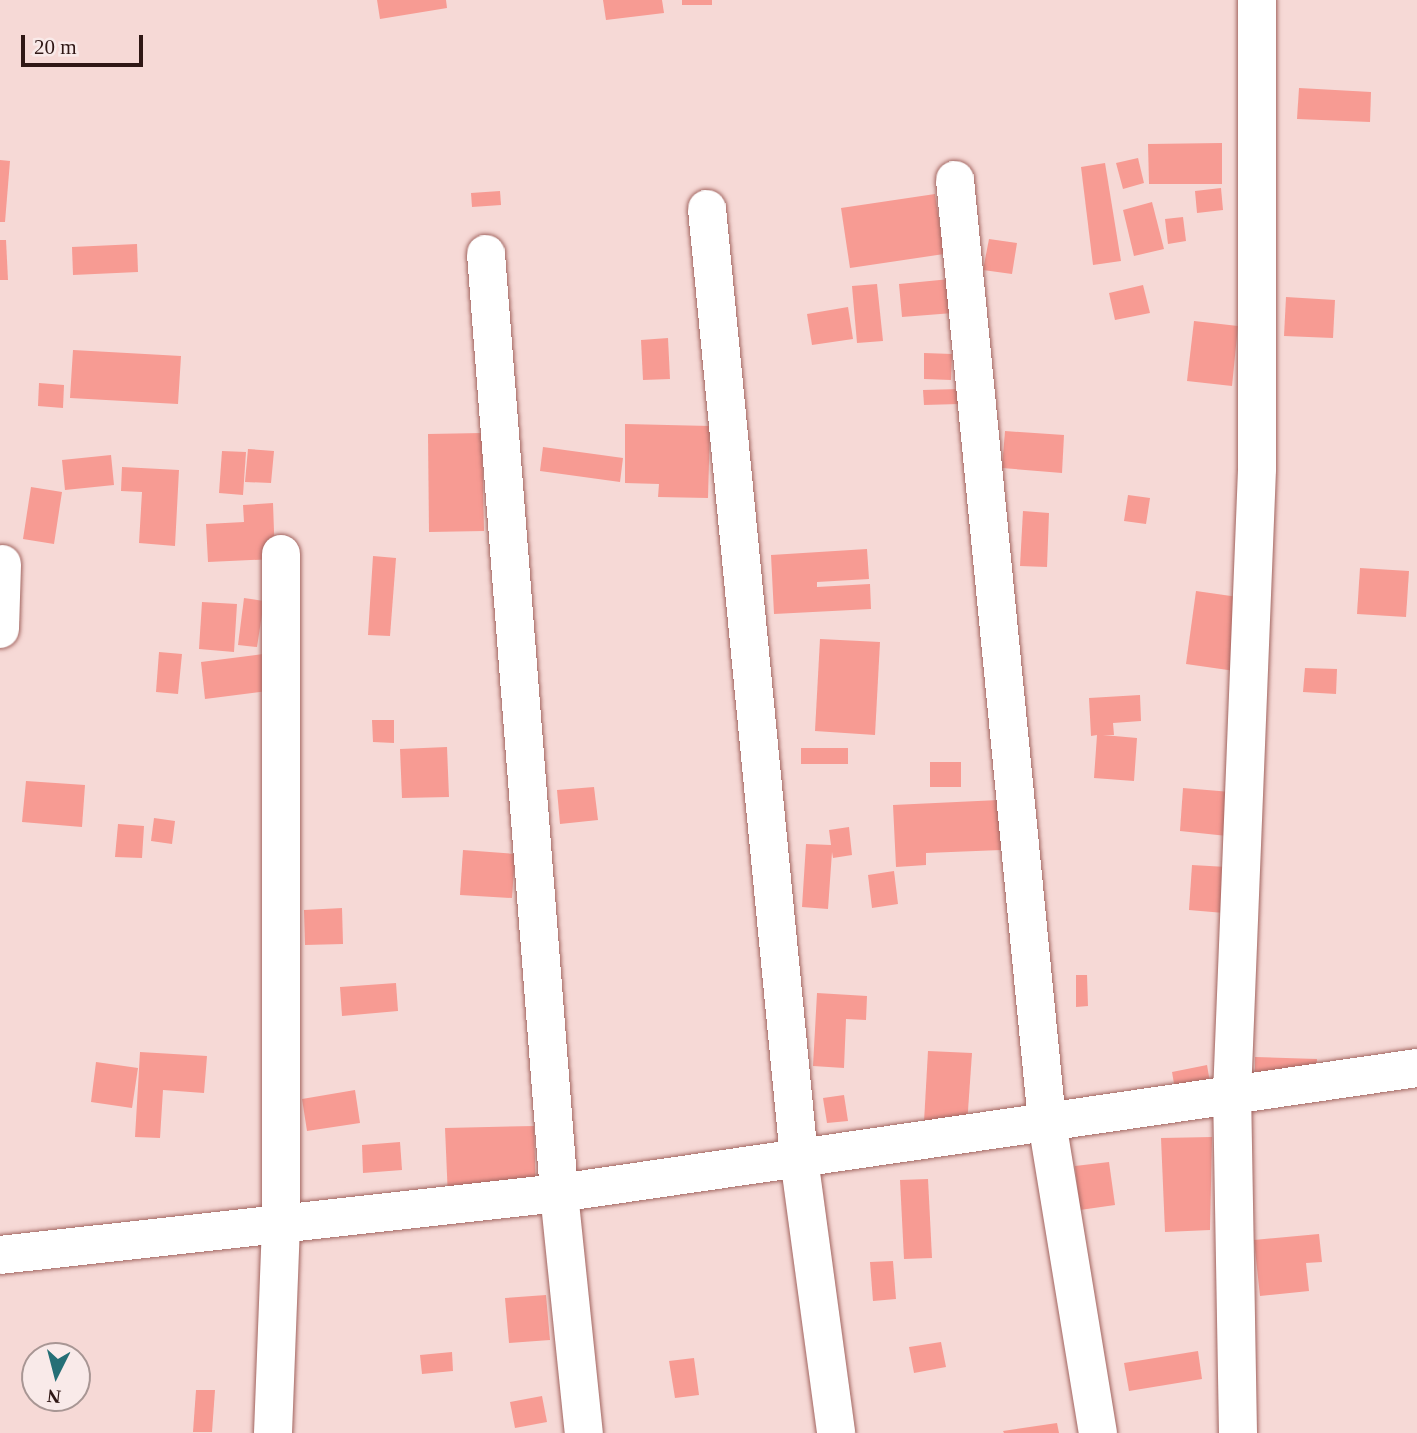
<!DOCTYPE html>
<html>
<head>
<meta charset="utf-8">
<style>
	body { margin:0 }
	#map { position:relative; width:1417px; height:1433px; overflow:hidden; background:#f6d9d6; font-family:Georgia,serif }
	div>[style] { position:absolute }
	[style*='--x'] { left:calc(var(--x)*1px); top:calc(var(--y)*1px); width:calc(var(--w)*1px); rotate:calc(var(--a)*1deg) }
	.building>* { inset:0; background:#f79b93 }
	.roads { filter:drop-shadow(0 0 2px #a26560) drop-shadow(0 0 2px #a26560) }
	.minor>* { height:38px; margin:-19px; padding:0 19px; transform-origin:19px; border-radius:19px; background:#fff }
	span { translate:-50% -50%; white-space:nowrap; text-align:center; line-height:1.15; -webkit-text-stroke:5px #f9eae9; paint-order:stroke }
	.north { position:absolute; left:21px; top:1342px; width:70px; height:70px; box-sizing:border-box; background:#f9eae9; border:2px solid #a89694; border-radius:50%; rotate:186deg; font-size:19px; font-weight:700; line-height:28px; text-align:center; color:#2f1715 }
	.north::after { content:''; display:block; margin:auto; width:24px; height:32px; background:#256f76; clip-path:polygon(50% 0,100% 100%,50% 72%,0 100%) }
	.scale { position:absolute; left:21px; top:35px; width:122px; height:32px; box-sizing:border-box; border:4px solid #2f1715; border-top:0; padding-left:9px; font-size:21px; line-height:24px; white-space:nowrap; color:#2f1715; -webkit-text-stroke:5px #f9eae9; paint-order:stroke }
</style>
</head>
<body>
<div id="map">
	<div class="building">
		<i style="clip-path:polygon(377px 0,446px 0,447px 8px,380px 19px)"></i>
		<i style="clip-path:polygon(603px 0,662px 0,664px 13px,606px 20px)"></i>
		<i style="clip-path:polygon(682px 0,712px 0,712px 5px,682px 5px)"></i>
		<i style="clip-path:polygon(1299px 88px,1371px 92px,1370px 122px,1297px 119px)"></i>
		<i style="clip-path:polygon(1222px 143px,1222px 184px,1149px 184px,1148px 144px)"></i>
		<i style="clip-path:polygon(1138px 158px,1144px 183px,1123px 189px,1116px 163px)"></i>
		<i style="clip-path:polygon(0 160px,10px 161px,5px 222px,0 222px)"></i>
		<i style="clip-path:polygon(1105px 163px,1121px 261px,1093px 265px,1081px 167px)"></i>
		<i style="clip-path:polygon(1221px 188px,1223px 210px,1197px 213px,1195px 191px)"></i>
		<i style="clip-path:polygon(500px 191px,501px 205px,472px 207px,471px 193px)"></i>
		<i style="clip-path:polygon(935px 194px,944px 254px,850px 268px,841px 208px)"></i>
		<i style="clip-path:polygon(1152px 202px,1164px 249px,1134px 256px,1123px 210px)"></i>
		<i style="clip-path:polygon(1183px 217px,1186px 241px,1168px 244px,1165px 219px)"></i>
		<i style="clip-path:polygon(989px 239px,1017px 243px,1012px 274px,983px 270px)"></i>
		<i style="clip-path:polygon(0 240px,6px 240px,8px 280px,0 280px)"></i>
		<i style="clip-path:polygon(137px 244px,138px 272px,73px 275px,72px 247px)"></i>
		<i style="clip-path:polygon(950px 279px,953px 313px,902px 317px,899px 284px)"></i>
		<i style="clip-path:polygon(877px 284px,883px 341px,857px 343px,852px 286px)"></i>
		<i style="clip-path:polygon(1143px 285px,1150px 313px,1115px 320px,1109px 293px)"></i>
		<i style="clip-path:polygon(1286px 297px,1335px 300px,1333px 338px,1284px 336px)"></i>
		<i style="clip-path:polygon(848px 307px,853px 339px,812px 345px,807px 314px)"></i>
		<i style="clip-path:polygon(1194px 321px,1238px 326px,1232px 386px,1187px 381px)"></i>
		<i style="clip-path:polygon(668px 338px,670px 379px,643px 380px,641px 340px)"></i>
		<i style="clip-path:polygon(73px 350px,181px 356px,178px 404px,70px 398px)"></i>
		<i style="clip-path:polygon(924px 353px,952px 354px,951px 380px,924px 379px)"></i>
		<i style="clip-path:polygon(39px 383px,64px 385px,63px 408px,38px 406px)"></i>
		<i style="clip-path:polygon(959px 389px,959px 404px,924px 405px,923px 390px)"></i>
		<i style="clip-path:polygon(625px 424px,710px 426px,708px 498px,658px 497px,659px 484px,625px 483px)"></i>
		<i style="clip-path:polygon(1005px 431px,1064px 435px,1062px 473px,1002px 468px)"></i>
		<i style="clip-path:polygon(482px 433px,484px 531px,429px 532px,428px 434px)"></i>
		<i style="clip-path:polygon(543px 447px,623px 458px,620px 482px,540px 471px)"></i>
		<i style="clip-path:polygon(248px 449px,274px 451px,271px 483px,245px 482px)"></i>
		<i style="clip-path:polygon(222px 451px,246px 452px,243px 495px,219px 493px)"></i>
		<i style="clip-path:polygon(111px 455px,114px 485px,65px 490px,62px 460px)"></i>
		<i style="clip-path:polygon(122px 467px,179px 470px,175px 546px,139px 543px,142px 492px,121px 491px)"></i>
		<i style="clip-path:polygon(31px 487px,62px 492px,54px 544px,23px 539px)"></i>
		<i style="clip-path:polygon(1128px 495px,1150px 498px,1146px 524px,1124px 521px)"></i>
		<i style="clip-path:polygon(273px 503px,275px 559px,208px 562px,206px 524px,244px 522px,243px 505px)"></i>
		<i style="clip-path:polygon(1023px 511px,1049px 513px,1047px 567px,1020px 566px)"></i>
		<i style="clip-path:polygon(867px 549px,869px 579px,817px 582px,817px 587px,870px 584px,871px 609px,774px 614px,771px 555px)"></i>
		<i style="clip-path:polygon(373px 556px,396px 558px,390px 636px,368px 635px)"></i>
		<i style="clip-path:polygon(1360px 568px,1409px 571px,1406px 617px,1357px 614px)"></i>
		<i style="clip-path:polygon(1196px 591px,1245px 598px,1235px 671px,1186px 664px)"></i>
		<i style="clip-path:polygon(244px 598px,264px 601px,257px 647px,238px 645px)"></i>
		<i style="clip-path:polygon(202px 602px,237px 604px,234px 652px,199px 649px)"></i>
		<i style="clip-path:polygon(820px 639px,880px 642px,875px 735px,815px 731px)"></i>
		<i style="clip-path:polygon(159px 652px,182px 654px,178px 694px,156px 692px)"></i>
		<i style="clip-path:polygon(263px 654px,268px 691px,205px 699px,201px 662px)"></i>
		<i style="clip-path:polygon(1305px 668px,1337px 669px,1336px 694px,1303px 692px)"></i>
		<i style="clip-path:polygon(1140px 695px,1141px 721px,1113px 723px,1114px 735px,1103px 735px,1137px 738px,1134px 781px,1094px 778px,1097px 735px,1091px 736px,1089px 698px)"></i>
		<i style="clip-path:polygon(372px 720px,394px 720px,394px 743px,373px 742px)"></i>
		<i style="clip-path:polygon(447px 747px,449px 797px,402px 798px,400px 749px)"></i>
		<i style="clip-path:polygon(801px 748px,848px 748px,848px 764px,801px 764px)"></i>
		<i style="clip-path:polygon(930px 762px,961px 762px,961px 787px,930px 787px)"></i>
		<i style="clip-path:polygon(26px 781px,85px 785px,82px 827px,22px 822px)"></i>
		<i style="clip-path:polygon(594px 787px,598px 820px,560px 824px,557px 790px)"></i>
		<i style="clip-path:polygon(1183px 788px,1231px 792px,1227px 836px,1180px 831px)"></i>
		<i style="clip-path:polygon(999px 800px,1001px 850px,926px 853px,926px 865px,896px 867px,893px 805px)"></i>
		<i style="clip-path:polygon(154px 818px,175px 821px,172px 844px,151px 841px)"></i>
		<i style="clip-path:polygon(118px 824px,144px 826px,142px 858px,115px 857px)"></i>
		<i style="clip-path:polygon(849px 827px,852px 855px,833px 858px,832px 852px,828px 909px,802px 907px,806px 844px,831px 845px,829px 830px)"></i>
		<i style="clip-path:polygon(463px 850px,515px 854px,512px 898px,460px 895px)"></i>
		<i style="clip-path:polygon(1192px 865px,1227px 867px,1224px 913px,1189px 910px)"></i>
		<i style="clip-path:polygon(894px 871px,898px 904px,872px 908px,868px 875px)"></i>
		<i style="clip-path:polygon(342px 908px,343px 944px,305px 945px,304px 910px)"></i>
		<i style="clip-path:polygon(1076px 975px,1087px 975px,1088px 1006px,1076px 1007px)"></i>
		<i style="clip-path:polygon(396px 983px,398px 1011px,342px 1016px,340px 987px)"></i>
		<i style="clip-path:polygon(817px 993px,867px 996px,866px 1020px,846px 1019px,844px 1068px,813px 1066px)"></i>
		<i style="clip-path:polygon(928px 1051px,972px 1053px,967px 1125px,924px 1122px)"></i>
		<i style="clip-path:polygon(140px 1052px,207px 1056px,204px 1093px,163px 1090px,160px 1138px,135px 1137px)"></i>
		<i style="clip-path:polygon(1255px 1057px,1317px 1059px,1316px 1087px,1255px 1084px)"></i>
		<i style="clip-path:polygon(96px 1062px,138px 1068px,132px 1108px,91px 1102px)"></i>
		<i style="clip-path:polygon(1207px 1065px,1212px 1094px,1177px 1101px,1172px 1072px)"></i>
		<i style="clip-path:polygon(355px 1090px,360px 1123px,307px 1131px,302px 1099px)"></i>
		<i style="clip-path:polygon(844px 1095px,848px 1121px,827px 1123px,823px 1098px)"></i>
		<i style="clip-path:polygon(534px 1126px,536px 1196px,448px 1198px,445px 1128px)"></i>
		<i style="clip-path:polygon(1212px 1137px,1210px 1230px,1165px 1232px,1161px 1138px)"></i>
		<i style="clip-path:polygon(400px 1142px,402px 1170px,363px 1173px,362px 1145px)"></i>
		<i style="clip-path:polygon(1109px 1162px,1115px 1205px,1080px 1210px,1075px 1166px)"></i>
		<i style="clip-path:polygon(928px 1179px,932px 1258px,904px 1259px,900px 1180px)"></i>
		<i style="clip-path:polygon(1319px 1234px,1322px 1262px,1306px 1263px,1309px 1291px,1260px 1296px,1254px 1240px)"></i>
		<i style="clip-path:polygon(893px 1261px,896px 1299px,873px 1301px,870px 1262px)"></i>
		<i style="clip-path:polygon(546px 1295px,550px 1340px,509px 1343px,505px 1298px)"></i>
		<i style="clip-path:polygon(941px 1342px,946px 1367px,914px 1373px,909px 1347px)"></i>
		<i style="clip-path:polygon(1198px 1351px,1202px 1379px,1129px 1391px,1124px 1363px)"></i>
		<i style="clip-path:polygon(452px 1352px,453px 1371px,422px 1374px,420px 1355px)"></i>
		<i style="clip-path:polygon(694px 1358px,699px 1395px,675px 1398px,669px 1361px)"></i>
		<i style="clip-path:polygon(196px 1390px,215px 1390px,212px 1432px,193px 1432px)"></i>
		<i style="clip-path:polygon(542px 1396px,547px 1422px,515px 1428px,510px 1402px)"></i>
		<i style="clip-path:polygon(1057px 1423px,1059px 1433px,1004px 1433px,1003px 1431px)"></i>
	</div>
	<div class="roads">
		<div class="minor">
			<i style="--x:955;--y:180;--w:946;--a:84.42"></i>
			<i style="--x:1047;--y:1122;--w:315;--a:80.7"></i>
			<i style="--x:707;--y:209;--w:953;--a:84.46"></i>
			<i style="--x:799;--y:1158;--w:277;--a:82.3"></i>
			<i style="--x:486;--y:254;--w:942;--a:85.55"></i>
			<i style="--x:559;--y:1193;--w:241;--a:84.1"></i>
			<i style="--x:0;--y:629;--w:65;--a:-88.2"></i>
			<i style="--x:0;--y:1255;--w:562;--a:-6.33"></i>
			<i style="--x:559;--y:1193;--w:867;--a:-8.29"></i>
			<i style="--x:273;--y:1433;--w:211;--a:-87.8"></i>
			<i style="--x:281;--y:1222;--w:668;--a:-90"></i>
			<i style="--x:1238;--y:1433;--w:338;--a:-91"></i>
			<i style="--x:1232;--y:1095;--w:626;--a:-87.71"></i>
			<i style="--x:1257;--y:469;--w:469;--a:-90"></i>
		</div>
	</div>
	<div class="north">N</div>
	<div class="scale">20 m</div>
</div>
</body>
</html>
